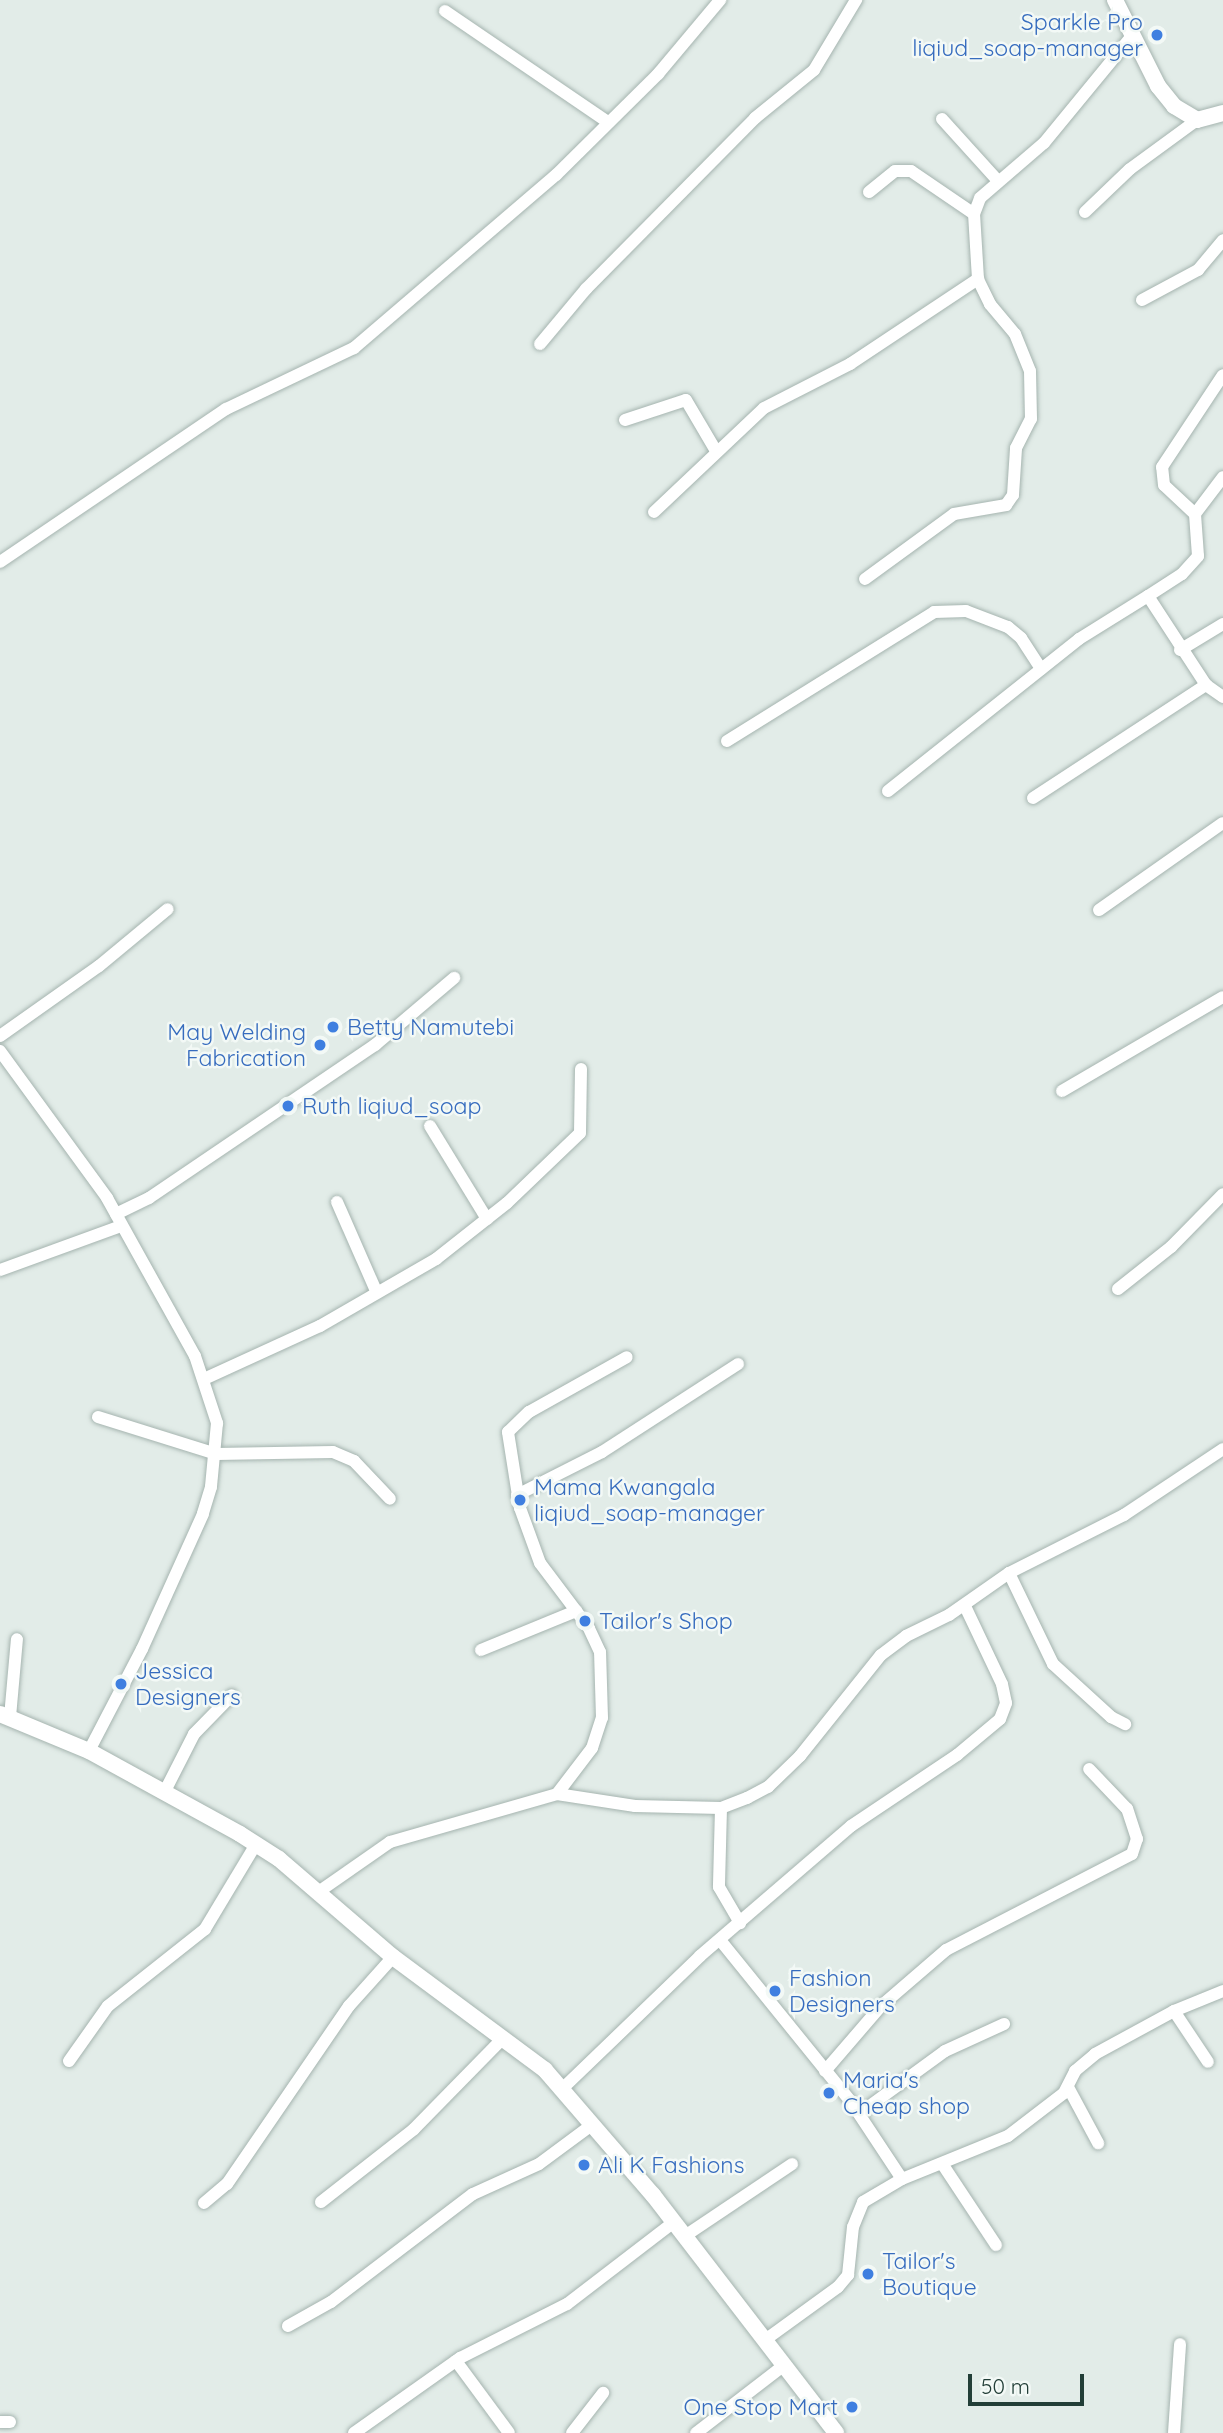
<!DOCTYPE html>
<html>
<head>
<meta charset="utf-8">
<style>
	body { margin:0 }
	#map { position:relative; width:1223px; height:2433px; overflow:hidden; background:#e2ece8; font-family:Quicksand,sans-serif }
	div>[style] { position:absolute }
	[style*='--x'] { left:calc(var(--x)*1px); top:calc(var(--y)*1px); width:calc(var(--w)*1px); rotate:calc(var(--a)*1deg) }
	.roads { filter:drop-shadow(0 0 2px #a5b4af) drop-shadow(0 0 2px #a5b4af) }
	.minor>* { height:12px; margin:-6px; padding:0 6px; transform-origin:6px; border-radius:6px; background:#fff }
	.tertiary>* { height:16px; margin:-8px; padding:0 8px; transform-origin:8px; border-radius:8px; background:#fff }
	.dots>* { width:19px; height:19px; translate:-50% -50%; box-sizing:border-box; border:4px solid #f3f9f6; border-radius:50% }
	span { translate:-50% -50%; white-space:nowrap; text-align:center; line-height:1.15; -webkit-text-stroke:5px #f3f9f6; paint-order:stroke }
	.shop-label { font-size:23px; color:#366cbe }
	.right { translate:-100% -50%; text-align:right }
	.left { translate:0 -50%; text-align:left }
	.scale { position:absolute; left:968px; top:2374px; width:116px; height:32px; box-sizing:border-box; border:4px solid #223e37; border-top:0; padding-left:9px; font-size:21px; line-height:24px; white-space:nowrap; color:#223e37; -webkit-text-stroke:5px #f3f9f6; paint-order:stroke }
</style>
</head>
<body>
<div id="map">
	<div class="roads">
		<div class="minor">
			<i style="--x:445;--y:11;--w:195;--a:34.3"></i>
			<i style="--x:942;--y:119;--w:84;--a:47.9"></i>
			<i style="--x:869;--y:192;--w:33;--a:-39"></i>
			<i style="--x:895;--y:171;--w:16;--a:0"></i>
			<i style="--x:911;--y:171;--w:76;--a:34.3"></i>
			<i style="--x:1085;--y:212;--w:62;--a:-43.7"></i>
			<i style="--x:1130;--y:169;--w:83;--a:-36.2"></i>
			<i style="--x:1142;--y:300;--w:64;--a:-28.2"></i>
			<i style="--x:1198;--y:270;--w:39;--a:-50"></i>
			<i style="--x:540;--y:344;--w:72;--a:-50.1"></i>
			<i style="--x:586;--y:289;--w:240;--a:-45.3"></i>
			<i style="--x:755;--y:118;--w:76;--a:-39.1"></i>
			<i style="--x:814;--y:70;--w:82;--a:-59"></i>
			<i style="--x:625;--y:420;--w:64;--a:-18.2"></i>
			<i style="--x:686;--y:400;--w:59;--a:59.5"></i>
			<i style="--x:654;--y:512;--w:151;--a:-43.4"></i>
			<i style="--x:764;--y:408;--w:97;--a:-27.1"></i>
			<i style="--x:850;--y:364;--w:154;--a:-33.6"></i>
			<i style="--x:978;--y:279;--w:65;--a:-93.5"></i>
			<i style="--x:974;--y:214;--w:17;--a:-69"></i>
			<i style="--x:980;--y:198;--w:84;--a:-40.7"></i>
			<i style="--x:1044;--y:143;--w:139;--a:-50.6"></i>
			<i style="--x:1195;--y:514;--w:42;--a:-136.9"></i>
			<i style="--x:1164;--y:485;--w:18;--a:-96"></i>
			<i style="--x:1162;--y:467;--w:110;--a:-56.5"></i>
			<i style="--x:0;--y:562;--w:273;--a:-34.1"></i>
			<i style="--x:226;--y:409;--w:142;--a:-25.5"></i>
			<i style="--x:354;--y:348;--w:266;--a:-40.6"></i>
			<i style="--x:556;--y:175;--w:144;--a:-44.7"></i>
			<i style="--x:658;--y:74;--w:97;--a:-50"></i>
			<i style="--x:865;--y:579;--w:110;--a:-36.1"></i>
			<i style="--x:954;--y:514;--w:53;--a:-9.8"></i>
			<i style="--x:1006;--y:505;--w:12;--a:-55"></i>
			<i style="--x:1013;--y:495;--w:47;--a:-86.3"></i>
			<i style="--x:1016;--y:448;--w:33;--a:-63"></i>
			<i style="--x:1031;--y:419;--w:48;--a:-91.2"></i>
			<i style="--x:1030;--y:371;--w:40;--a:-112"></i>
			<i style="--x:1015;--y:334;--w:39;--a:-130"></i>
			<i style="--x:990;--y:304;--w:28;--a:-116"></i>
			<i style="--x:1148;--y:596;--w:40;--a:-32.9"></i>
			<i style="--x:1182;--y:574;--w:24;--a:-48"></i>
			<i style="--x:1198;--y:556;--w:42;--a:-94.1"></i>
			<i style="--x:1195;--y:514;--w:46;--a:-52.9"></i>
			<i style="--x:1180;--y:650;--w:50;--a:-31.2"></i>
			<i style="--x:727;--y:741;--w:244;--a:-31.9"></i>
			<i style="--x:934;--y:612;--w:32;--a:-2"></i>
			<i style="--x:966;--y:611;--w:45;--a:20.9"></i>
			<i style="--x:1008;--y:627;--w:17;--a:40"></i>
			<i style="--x:1021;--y:638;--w:37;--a:57"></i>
			<i style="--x:888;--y:791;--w:244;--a:-38.5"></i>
			<i style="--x:1079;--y:639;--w:81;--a:-31.9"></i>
			<i style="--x:1148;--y:596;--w:106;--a:56.9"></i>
			<i style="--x:1206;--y:685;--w:21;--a:35"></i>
			<i style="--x:1033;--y:798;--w:207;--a:-33.2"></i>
			<i style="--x:1099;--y:910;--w:151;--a:-35.1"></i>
			<i style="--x:0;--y:1036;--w:121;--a:-35.3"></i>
			<i style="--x:99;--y:966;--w:89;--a:-39.6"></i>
			<i style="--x:0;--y:1051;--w:182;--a:53.9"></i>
			<i style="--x:107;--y:1198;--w:181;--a:60.9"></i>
			<i style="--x:195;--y:1356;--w:71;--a:71.8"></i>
			<i style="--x:217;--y:1423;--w:64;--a:95.4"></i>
			<i style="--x:211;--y:1487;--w:28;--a:107"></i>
			<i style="--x:203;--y:1514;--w:148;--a:114.3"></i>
			<i style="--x:142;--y:1649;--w:115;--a:117.5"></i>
			<i style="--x:1062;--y:1091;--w:186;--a:-30.3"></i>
			<i style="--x:430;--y:1126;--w:109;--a:58.5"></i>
			<i style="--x:337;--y:1202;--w:99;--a:66.3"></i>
			<i style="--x:116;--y:1214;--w:37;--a:-26"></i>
			<i style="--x:149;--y:1198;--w:273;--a:-34.1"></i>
			<i style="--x:375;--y:1045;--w:104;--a:-40.3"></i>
			<i style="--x:0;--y:1270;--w:129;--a:-20"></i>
			<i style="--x:1118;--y:1289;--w:68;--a:-38.4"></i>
			<i style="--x:1171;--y:1247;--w:74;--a:-45.5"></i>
			<i style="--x:204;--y:1379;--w:128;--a:-24.6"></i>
			<i style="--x:320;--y:1326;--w:134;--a:-30"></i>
			<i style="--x:436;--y:1259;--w:90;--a:-38.3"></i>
			<i style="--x:507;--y:1203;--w:101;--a:-43.8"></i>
			<i style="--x:580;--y:1133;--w:64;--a:-89.1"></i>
			<i style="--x:98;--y:1417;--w:124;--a:17.4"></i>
			<i style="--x:216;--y:1454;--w:117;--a:-1"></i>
			<i style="--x:333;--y:1452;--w:23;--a:23"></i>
			<i style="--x:354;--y:1461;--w:52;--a:46.5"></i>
			<i style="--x:517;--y:1495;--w:95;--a:-26.8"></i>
			<i style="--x:602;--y:1452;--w:162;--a:-32.9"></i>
			<i style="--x:1009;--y:1573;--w:101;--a:64.2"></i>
			<i style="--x:1053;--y:1664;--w:79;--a:42.4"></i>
			<i style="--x:1111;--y:1717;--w:16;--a:27"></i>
			<i style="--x:481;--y:1650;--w:103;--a:-22.3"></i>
			<i style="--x:10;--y:1717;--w:78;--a:-84.9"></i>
			<i style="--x:165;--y:1791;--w:64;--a:-63"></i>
			<i style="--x:194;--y:1734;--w:54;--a:-45.7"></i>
			<i style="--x:557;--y:1794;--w:58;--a:-52.7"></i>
			<i style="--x:592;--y:1748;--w:32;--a:-72"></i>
			<i style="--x:602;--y:1718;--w:66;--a:-91.7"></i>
			<i style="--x:600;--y:1652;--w:26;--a:-115"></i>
			<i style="--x:589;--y:1628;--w:81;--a:-127"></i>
			<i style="--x:540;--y:1563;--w:59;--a:-110"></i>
			<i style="--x:520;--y:1508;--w:77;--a:-99"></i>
			<i style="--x:508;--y:1432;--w:29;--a:-44"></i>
			<i style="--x:529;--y:1412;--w:112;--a:-29.3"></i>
			<i style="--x:721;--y:1808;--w:79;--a:91.5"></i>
			<i style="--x:719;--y:1887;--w:42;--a:59.7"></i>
			<i style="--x:317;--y:1893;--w:89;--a:-34.9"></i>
			<i style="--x:390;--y:1842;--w:174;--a:-16"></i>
			<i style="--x:557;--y:1794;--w:79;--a:8.7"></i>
			<i style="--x:635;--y:1806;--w:86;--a:1.3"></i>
			<i style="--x:721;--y:1808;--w:28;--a:-21"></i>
			<i style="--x:747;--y:1798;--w:24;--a:-28"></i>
			<i style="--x:768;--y:1787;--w:45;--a:-44.1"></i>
			<i style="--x:800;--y:1756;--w:129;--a:-51.3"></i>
			<i style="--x:881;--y:1655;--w:31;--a:-37"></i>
			<i style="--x:906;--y:1636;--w:48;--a:-26"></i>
			<i style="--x:949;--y:1615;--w:73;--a:-35"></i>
			<i style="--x:1009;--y:1573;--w:129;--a:-26.8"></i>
			<i style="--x:1124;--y:1515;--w:119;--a:-33.7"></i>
			<i style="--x:720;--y:1940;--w:208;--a:51"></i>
			<i style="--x:851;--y:2102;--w:92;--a:56.5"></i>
			<i style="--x:1174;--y:2011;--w:61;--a:56.3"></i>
			<i style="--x:69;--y:2061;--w:67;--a:-54.7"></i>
			<i style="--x:108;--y:2006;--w:124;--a:-38.4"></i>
			<i style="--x:205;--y:1929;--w:99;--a:-59"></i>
			<i style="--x:825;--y:2071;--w:86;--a:-49.3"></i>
			<i style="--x:881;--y:2006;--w:86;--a:-40.7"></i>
			<i style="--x:946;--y:1950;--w:209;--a:-27.3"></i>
			<i style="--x:1132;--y:1854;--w:16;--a:-72"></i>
			<i style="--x:1137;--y:1839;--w:32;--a:-108"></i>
			<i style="--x:1127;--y:1809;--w:55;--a:-133.5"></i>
			<i style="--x:1068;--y:2087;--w:64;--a:61.8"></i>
			<i style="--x:562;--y:2089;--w:192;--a:-43.9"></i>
			<i style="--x:700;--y:1956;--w:199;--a:-40.7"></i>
			<i style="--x:851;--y:1826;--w:128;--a:-33.8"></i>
			<i style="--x:957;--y:1755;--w:56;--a:-39.9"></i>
			<i style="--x:1000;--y:1719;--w:17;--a:-69"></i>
			<i style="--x:1006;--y:1703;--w:19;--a:-102"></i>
			<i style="--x:1002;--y:1684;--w:86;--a:-115.4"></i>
			<i style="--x:860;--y:2113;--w:105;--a:-36.1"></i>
			<i style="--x:945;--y:2051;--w:65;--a:-24.6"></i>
			<i style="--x:943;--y:2165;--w:96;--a:56.5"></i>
			<i style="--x:321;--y:2202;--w:118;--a:-38.1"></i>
			<i style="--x:414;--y:2129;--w:127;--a:-45.6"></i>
			<i style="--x:204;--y:2203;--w:30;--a:-40"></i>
			<i style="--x:227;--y:2184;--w:216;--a:-55.6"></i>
			<i style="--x:349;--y:2006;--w:66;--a:-48.1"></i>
			<i style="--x:685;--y:2236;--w:129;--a:-33.9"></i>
			<i style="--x:288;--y:2326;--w:49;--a:-29.2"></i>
			<i style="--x:331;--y:2302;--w:178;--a:-37.3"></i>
			<i style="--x:473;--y:2194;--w:72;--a:-24.4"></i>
			<i style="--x:539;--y:2164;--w:67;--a:-36.5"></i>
			<i style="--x:765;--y:2340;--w:90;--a:-36"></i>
			<i style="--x:838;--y:2287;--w:16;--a:-50"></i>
			<i style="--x:848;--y:2275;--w:48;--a:-84.1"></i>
			<i style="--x:853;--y:2227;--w:27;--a:-68"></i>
			<i style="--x:863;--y:2202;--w:45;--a:-30.5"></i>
			<i style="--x:902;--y:2179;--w:114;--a:-22.1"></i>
			<i style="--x:1008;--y:2136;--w:71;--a:-37.5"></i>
			<i style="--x:1064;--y:2093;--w:25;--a:-63"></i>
			<i style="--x:1075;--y:2071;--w:26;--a:-40"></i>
			<i style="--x:1095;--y:2054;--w:90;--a:-28.6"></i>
			<i style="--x:1174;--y:2011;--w:53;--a:-22.2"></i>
			<i style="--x:456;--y:2361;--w:89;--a:53.6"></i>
			<i style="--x:0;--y:2422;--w:10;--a:0"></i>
			<i style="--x:354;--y:2433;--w:130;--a:-35.3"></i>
			<i style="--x:460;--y:2358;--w:120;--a:-26.8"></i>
			<i style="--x:567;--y:2304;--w:135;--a:-37.5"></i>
			<i style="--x:572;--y:2433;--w:51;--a:-52.2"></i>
			<i style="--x:696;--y:2433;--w:110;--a:-37.6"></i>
			<i style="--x:1174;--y:2433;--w:89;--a:-86.1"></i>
		</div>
		<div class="tertiary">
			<i style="--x:1115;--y:0;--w:96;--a:63.4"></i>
			<i style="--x:1158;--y:86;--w:26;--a:51"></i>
			<i style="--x:1174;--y:106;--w:27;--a:31"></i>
			<i style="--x:1197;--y:120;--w:27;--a:-15"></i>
			<i style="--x:0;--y:1714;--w:96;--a:22.6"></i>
			<i style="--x:89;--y:1751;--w:172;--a:28.8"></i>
			<i style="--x:240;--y:1834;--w:46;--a:32.7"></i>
			<i style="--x:279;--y:1859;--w:150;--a:40.7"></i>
			<i style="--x:393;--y:1957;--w:189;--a:36.6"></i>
			<i style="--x:545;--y:2070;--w:165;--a:49.2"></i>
			<i style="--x:653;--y:2195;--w:300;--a:52.4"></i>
		</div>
	</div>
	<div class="dots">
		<i style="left:1157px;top:35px;background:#3f7fe0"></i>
		<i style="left:333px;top:1027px;background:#3f7fe0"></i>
		<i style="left:320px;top:1045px;background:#3f7fe0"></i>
		<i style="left:288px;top:1106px;background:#3f7fe0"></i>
		<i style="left:520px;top:1500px;background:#3f7fe0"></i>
		<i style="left:585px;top:1621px;background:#3f7fe0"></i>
		<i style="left:121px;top:1684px;background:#3f7fe0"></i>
		<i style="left:775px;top:1991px;background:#3f7fe0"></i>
		<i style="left:829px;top:2093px;background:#3f7fe0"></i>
		<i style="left:584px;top:2165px;background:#3f7fe0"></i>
		<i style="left:868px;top:2274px;background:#3f7fe0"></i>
		<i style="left:852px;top:2407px;background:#3f7fe0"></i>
	</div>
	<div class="shop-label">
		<span class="right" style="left:1143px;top:35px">Sparkle Pro<br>liqiud_soap-manager</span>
		<span class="left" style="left:347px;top:1027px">Betty Namutebi</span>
		<span class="right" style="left:306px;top:1045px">May Welding<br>Fabrication</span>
		<span class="left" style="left:302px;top:1106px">Ruth liqiud_soap</span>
		<span class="left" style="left:534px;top:1500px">Mama Kwangala<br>liqiud_soap-manager</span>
		<span class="left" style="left:599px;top:1621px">Tailor's Shop</span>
		<span class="left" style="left:135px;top:1684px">Jessica<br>Designers</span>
		<span class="left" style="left:789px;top:1991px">Fashion<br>Designers</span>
		<span class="left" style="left:843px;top:2093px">Maria's<br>Cheap shop</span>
		<span class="left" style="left:598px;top:2165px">Ali K Fashions</span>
		<span class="left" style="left:882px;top:2274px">Tailor's<br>Boutique</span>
		<span class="right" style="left:838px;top:2407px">One Stop Mart</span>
	</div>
	<div class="scale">50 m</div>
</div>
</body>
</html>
